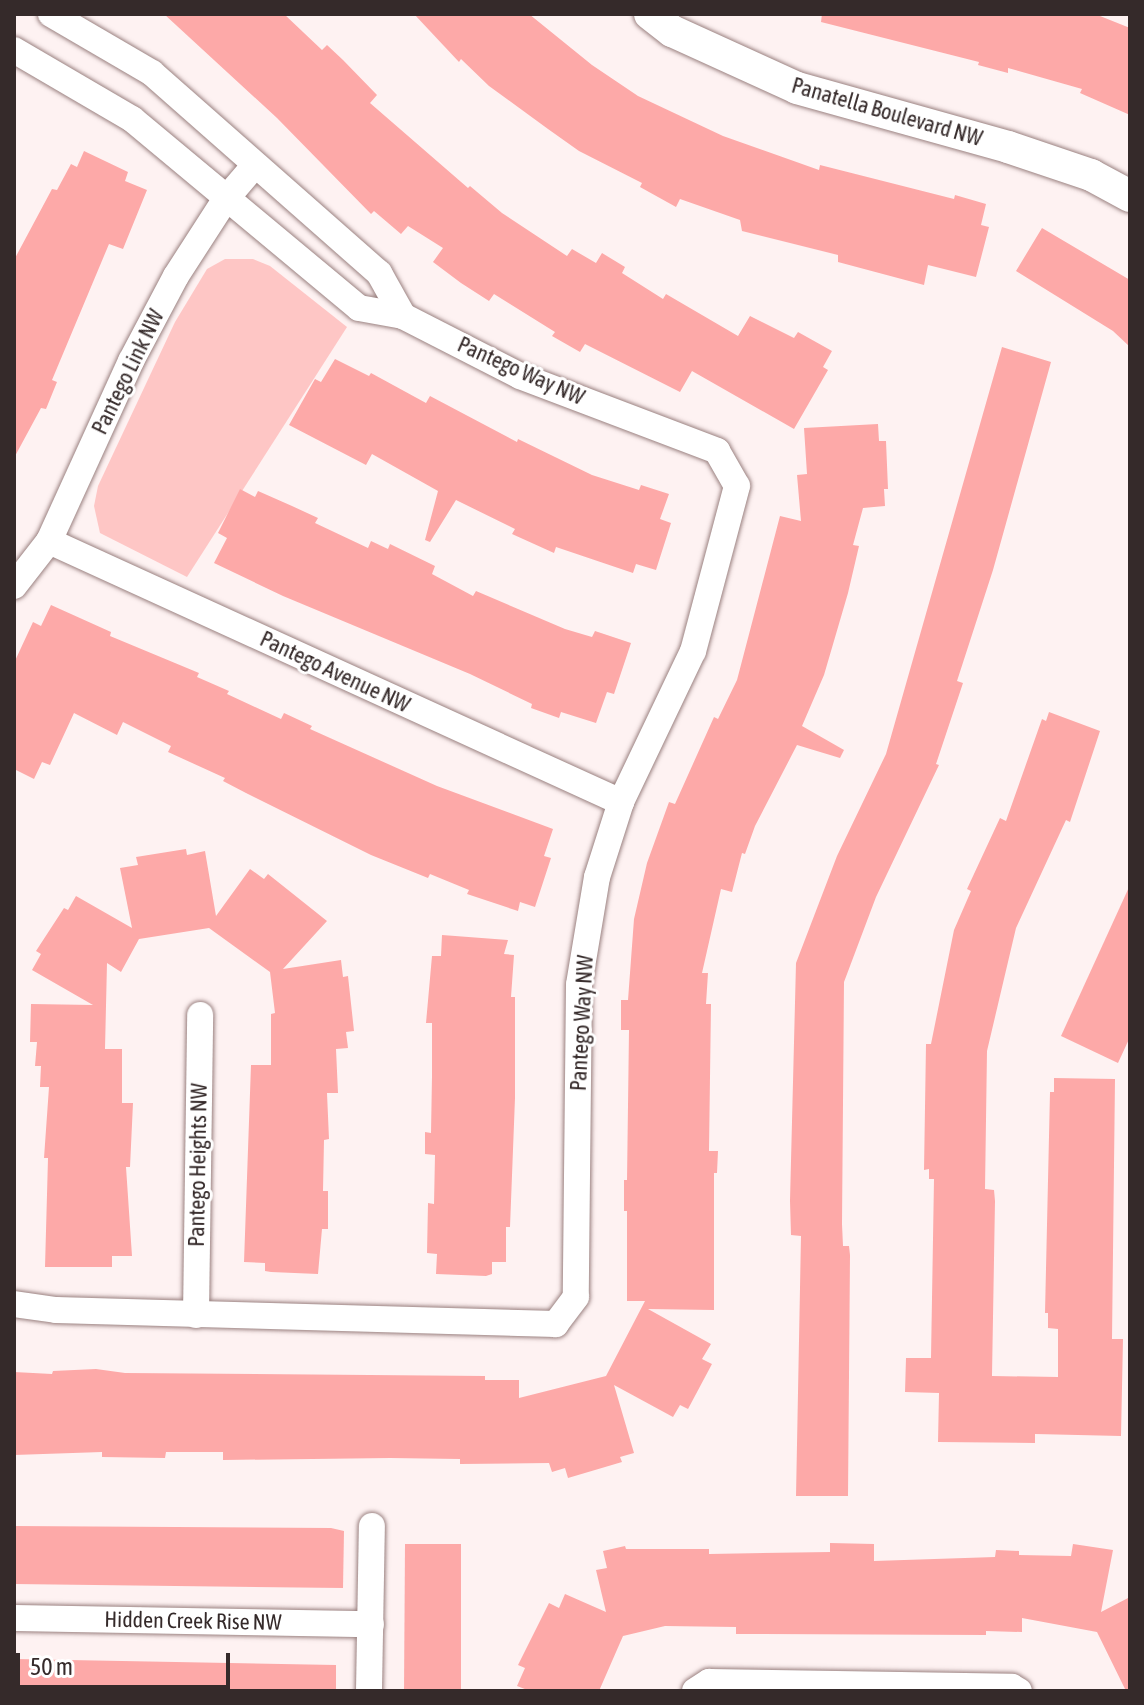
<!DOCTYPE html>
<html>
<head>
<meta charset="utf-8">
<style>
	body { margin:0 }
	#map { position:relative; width:1144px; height:1705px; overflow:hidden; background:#fef2f2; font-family:"Asap Condensed",sans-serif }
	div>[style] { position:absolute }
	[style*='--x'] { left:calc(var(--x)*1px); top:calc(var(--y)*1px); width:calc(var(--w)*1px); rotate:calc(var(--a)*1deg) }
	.green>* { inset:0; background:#fec6c5 }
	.building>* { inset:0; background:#fda9a8 }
	.roads { filter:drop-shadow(0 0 2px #9a8180) drop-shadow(0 0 2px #9a8180) }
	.minor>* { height:26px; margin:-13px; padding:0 13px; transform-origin:13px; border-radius:13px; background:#fff }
	.tertiary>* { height:32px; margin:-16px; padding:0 16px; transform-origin:16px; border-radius:16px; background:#fff }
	span { translate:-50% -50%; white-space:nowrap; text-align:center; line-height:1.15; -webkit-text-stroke:6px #fff; paint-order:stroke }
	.street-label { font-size:22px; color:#352a2a }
	.frame { position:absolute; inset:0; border:16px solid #352a2a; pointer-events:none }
	.scale { position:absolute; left:16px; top:1653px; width:214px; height:36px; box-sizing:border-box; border:4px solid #352a2a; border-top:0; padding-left:10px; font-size:24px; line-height:28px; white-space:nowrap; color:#352a2a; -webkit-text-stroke:6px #fff; paint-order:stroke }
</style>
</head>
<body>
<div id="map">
	<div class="green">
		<i style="clip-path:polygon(225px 259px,253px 259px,270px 266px,347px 327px,187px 577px,100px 533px,94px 506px,98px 486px,175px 322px,207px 269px)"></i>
	</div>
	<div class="building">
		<i style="clip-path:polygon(164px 14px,284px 14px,322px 50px,327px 45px,343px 60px,377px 95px,370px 103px,468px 188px,470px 186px,502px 213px,567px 256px,572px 249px,596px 263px,602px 253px,625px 267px,622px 273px,663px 299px,666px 294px,738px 336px,750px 316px,794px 338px,798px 332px,832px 351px,823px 367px,828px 370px,794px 429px,692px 371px,680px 392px,585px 344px,580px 352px,552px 336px,555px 332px,494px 294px,489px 301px,461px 283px,433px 262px,443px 248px,408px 226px,401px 234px,374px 211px,371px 214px,277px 118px)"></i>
		<i style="clip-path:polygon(414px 14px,529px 14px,592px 65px,638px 96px,723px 136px,819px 170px,820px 165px,954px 199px,955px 195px,986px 204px,981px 225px,989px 227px,976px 277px,928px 265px,924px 285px,838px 262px,838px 255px,742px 231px,740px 220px,680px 199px,676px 207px,640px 187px,642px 183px,579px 151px,548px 129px,489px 86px,461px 59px,459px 62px)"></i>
		<i style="clip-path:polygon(822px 14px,1095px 14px,1130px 28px,1130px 115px,1080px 93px,1082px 89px,1008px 68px,1008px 73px,978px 65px,979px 62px,821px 22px)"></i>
		<i style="clip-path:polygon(84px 151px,128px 172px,125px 181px,147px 190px,123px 249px,109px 244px,52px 380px,57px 382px,46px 409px,41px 408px,14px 458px,14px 260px,52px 189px,57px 190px,71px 164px,77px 167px)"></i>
		<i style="clip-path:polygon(1042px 228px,1130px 280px,1130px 347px,1113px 331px,1016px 271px)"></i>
		<i style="clip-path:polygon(1002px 347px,1051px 362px,993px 570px,957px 681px,963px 683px,936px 764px,939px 765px,876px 897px,844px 982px,842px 1224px,843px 1246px,849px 1246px,850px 1255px,848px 1496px,796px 1496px,801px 1236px,791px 1235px,790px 1201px,796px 963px,837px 856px,886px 754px)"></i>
		<i style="clip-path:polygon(335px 359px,369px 376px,371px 373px,426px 403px,430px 396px,517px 442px,518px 439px,592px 475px,639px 490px,641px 485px,669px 494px,660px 519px,671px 523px,656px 570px,636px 564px,633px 573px,556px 547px,554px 553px,512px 534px,515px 529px,456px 500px,430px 542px,425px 540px,438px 491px,372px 454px,366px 465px,289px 425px,315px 379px,321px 382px)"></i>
		<i style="clip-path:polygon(878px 424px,879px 441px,886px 441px,888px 489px,884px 489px,885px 506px,863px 508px,853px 545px,859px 546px,848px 593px,824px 675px,802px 726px,844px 750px,840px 758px,797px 745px,755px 826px,745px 854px,742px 853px,732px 892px,721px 889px,702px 973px,708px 973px,706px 1004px,711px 1004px,709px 1151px,718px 1151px,717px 1173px,714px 1173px,714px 1310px,648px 1309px,711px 1344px,702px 1359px,712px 1364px,688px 1409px,680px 1405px,673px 1417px,614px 1385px,634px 1453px,620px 1457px,622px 1462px,568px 1478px,565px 1468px,552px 1472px,549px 1463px,460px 1464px,460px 1459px,390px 1458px,223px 1460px,223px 1452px,166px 1452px,165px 1458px,102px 1457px,102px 1452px,14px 1455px,14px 1372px,52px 1374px,53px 1371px,96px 1369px,125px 1373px,485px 1376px,485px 1380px,519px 1380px,519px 1398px,606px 1376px,645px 1301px,627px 1301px,627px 1211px,624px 1211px,624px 1180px,627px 1180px,629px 1030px,621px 1030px,621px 1000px,628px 1000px,634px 919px,647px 863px,669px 802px,675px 804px,714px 717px,718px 719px,737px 680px,780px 516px,801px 521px,797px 475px,807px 474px,804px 428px)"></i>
		<i style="clip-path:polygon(240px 489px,255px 497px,258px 491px,292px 506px,318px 518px,315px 523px,368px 548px,371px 541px,388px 549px,390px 544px,435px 566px,432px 574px,473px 596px,476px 591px,565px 629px,592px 637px,595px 631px,631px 643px,614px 694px,607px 692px,596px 723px,561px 712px,559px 718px,531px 708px,532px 704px,470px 674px,283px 596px,214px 563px,227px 538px,218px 533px)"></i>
		<i style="clip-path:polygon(51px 605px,111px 632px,110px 636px,199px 673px,197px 677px,229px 691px,227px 694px,281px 719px,284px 713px,312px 726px,310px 729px,437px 786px,553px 829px,544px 856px,551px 858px,535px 907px,520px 902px,518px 911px,467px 894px,469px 890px,430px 874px,428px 878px,371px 855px,246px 793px,223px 781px,225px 778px,168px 752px,171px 746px,123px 722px,117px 735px,74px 713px,50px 765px,42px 762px,34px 779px,14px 769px,14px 663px,33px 622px,41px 626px)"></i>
		<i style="clip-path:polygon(1049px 712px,1100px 731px,1070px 822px,1066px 820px,1016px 928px,987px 1051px,985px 1189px,994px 1190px,995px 1201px,992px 1376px,1058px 1377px,1058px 1329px,1048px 1328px,1048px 1313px,1045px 1313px,1050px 1092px,1054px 1092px,1054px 1078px,1115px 1079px,1112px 1339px,1123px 1339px,1121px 1436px,1035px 1434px,1035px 1443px,938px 1442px,939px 1393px,905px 1392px,906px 1358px,931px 1358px,934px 1179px,929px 1179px,929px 1169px,924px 1170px,926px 1044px,931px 1044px,954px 930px,971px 891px,967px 889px,1000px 818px,1006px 821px,1042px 719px,1046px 721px)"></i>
		<i style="clip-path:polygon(186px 849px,187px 855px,205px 851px,216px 916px,250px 869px,264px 879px,268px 874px,327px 921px,283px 969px,341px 960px,343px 977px,348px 976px,354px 1031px,346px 1032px,348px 1048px,336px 1049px,338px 1093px,327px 1093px,329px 1139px,324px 1140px,323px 1191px,328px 1191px,328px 1229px,322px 1229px,318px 1274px,271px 1272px,265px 1271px,265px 1263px,244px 1262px,251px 1065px,271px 1065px,271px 1014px,275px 1013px,270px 972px,209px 928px,139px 939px,121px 972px,107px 963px,105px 1049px,122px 1049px,122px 1103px,133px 1103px,130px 1167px,126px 1167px,132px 1256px,112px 1256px,112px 1267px,45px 1267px,48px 1158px,44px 1158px,49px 1087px,40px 1087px,41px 1066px,35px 1066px,37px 1042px,30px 1042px,31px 1004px,93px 1005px,32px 970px,41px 954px,36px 951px,64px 908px,68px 910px,76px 896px,132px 928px,120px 868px,138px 865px,136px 857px)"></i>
		<i style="clip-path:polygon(1130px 885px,1130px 1037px,1118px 1063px,1061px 1036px)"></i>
		<i style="clip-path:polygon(442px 935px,508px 940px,504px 954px,514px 955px,511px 997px,515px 997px,515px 1098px,510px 1227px,506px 1227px,506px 1262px,492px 1262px,492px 1274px,486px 1276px,436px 1274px,437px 1254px,427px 1253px,428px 1203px,434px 1204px,435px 1155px,425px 1154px,425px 1132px,431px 1133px,432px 1076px,432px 1023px,426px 1023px,432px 956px,441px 956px)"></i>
		<i style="clip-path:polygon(14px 1526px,331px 1528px,344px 1531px,343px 1588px,14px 1584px)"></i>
		<i style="clip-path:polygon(830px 1543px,874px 1544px,874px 1561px,995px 1557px,996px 1550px,1019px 1551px,1019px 1555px,1071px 1556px,1073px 1544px,1113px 1550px,1101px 1612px,1130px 1597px,1130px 1691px,1126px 1691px,1097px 1632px,1022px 1618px,1022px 1632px,986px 1631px,986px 1635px,736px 1634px,736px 1627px,665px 1626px,623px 1636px,599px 1691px,530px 1691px,517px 1686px,525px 1668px,518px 1665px,549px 1603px,559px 1608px,565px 1594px,606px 1612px,596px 1570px,607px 1568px,603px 1551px,625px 1546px,626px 1549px,709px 1549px,709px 1554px,830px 1552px)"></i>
		<i style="clip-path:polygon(405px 1544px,461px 1544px,461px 1691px,404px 1691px)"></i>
		<i style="clip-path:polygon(15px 1659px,336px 1665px,336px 1691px,14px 1691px)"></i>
	</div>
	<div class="roads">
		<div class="minor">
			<i style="--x:51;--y:14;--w:117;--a:30.3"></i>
			<i style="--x:152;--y:73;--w:303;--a:41.4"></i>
			<i style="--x:379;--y:273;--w:49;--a:60.8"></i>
			<i style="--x:14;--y:50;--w:137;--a:30.3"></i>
			<i style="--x:132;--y:119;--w:295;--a:39.8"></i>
			<i style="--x:359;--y:308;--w:45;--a:10.3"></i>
			<i style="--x:403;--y:316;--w:131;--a:27.1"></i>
			<i style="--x:520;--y:376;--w:211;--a:20.8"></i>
			<i style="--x:717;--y:451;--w:40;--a:60.3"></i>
			<i style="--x:737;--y:486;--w:171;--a:104.9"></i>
			<i style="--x:693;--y:651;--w:167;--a:115.5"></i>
			<i style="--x:621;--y:802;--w:79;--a:107.7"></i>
			<i style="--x:597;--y:877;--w:109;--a:99.5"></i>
			<i style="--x:579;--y:985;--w:312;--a:90.6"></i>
			<i style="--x:576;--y:1297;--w:34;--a:127"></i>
			<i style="--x:556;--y:1324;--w:500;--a:-178.4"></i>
			<i style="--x:56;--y:1310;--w:42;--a:-171.9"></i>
			<i style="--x:49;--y:541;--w:629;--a:24.53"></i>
			<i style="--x:14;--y:586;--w:57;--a:-52.1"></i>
			<i style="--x:49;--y:541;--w:198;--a:-65.5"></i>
			<i style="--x:131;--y:361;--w:96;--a:-62.1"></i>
			<i style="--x:176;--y:276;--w:90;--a:-57.2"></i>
			<i style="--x:225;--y:200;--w:46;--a:-49.4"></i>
			<i style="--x:196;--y:1315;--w:300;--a:-89.2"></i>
			<i style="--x:14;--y:1618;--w:357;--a:1"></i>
			<i style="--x:369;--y:1691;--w:165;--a:-89"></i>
			<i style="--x:695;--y:1691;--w:17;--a:-33"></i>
			<i style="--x:709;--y:1682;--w:303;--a:0.9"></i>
			<i style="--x:1012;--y:1687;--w:8;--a:30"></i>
		</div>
		<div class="tertiary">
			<i style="--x:650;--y:14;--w:28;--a:38"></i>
			<i style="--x:672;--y:31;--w:137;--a:24.5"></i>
			<i style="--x:797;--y:88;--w:219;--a:15.6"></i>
			<i style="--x:1008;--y:147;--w:88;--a:18.6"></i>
			<i style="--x:1091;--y:175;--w:44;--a:28.3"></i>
		</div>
	</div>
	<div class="street-label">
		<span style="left:887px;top:112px;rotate:16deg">Panatella Boulevard NW</span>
		<span style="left:521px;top:371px;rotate:24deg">Pantego Way NW</span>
		<span style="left:128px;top:372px;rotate:-64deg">Pantego Link NW</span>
		<span style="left:335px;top:672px;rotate:25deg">Pantego Avenue NW</span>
		<span style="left:582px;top:1023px;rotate:-87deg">Pantego Way NW</span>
		<span style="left:198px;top:1165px;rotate:-89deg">Pantego Heights NW</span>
		<span style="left:193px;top:1621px;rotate:1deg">Hidden Creek Rise NW</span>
	</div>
	<div class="frame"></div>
	<div class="scale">50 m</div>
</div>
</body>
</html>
